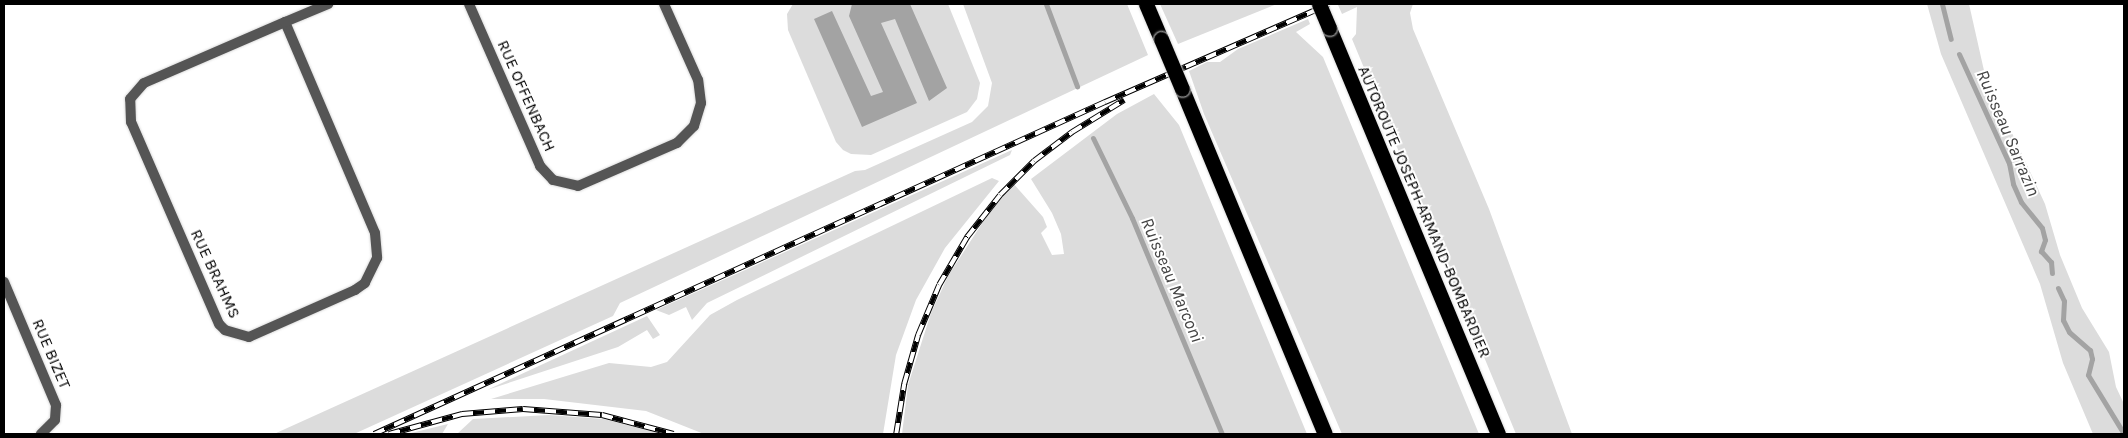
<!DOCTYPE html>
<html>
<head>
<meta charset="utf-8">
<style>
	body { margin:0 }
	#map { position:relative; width:2128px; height:438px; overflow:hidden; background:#fff; font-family:Karla,sans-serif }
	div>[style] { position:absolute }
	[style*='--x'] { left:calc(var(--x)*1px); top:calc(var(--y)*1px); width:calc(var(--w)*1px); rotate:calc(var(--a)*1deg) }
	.green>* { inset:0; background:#dcdcdc }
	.water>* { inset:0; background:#a3a3a3 }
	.stream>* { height:5px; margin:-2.5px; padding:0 2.5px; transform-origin:2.5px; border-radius:2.5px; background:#a3a3a3 }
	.roads { filter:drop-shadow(0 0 1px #dbdbdb) drop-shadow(0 0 1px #dbdbdb) }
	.street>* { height:10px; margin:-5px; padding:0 5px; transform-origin:5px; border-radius:5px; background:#555 }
	.highway>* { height:15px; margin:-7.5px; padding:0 7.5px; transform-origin:7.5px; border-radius:7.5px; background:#000 }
	.rail>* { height:5.5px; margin-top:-2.75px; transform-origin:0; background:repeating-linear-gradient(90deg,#fff 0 11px,#000 0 22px); box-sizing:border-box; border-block:1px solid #000 }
	.bridges { filter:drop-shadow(0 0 1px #dbdbdb) drop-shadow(0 0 1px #dbdbdb) }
	.highway-bridge>* { height:15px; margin:-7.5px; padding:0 7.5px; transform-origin:7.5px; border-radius:7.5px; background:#000 }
	span { translate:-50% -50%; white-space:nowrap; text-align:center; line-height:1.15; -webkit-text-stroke:4px #fff; paint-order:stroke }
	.street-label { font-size:16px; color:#000 }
	.water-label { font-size:18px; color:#444; font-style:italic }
	.frame { position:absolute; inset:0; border:5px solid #000; pointer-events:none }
</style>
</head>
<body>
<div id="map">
	<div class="green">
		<i style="clip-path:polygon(793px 4px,948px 4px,980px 83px,977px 99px,967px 112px,871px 155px,851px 154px,843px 150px,836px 142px,788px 30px,787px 14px)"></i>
		<i style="clip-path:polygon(963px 4px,1127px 4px,1148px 55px,620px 303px,613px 316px,354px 434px,274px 434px,855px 171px,865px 170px,972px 122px,988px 106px,992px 83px)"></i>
		<i style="clip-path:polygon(1160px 4px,1277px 4px,1178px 44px)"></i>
		<i style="clip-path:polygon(1413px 4px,1410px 13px,1413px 29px,1489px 209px,1572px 434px,1516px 434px,1352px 39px,1356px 34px,1357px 7px,1342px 14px,1338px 5px)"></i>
		<i style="clip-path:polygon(1927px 4px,1969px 4px,1985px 75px,2045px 204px,2060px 255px,2082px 308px,2109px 352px,2116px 387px,2124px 404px,2124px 434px,2093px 434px,2063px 363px,2040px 284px,1941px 54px)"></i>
		<i style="clip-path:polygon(1308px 19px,1310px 24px,1296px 32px,1323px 57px,1479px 434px,1342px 434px,1204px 114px,1189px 71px,1207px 62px,1220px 62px,1238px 49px)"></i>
		<i style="clip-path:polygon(1154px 94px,1179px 125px,1307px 434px,902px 434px,908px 385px,931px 313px,948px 276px,990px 211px,1013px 183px,1043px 217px,1047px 227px,1041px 233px,1052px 255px,1064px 254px,1061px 234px,1052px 213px,1031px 179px,1117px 114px)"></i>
		<i style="clip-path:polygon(1012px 150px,1010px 155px,707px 303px,692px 320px,686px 307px,669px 315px,656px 310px)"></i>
		<i style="clip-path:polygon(992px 178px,999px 181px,945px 248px,916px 300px,896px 355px,883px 434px,704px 434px,646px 411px,544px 399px,491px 399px,609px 363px,651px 367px,667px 362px,710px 315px,737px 300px)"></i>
		<i style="clip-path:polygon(647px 316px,660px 335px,653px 339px,647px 330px,618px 347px,487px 390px)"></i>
		<i style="clip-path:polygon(549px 415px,604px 419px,662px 434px,457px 434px,473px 419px)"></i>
		<i style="clip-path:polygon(448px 424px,442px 434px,407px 434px)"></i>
	</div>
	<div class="water">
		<i style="clip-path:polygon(852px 4px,910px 4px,947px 88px,929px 101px,895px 19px,881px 23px,917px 103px,862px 127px,814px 19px,832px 11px,871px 96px,883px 92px,849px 16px)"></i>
	</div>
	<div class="stream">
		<i style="--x:1046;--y:4;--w:88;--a:69.3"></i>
		<i style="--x:1942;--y:4;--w:36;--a:76"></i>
		<i style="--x:1959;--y:54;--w:120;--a:65.4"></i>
		<i style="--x:2009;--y:163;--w:21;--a:79"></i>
		<i style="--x:2013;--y:184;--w:20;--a:66"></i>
		<i style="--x:2021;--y:202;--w:33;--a:51"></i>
		<i style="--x:2042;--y:228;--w:12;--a:76"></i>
		<i style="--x:2045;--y:240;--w:12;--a:110"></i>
		<i style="--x:2041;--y:251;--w:15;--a:48"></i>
		<i style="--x:2051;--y:262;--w:11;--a:85"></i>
		<i style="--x:1093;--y:138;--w:89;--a:64"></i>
		<i style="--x:1132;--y:218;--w:234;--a:67.4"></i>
		<i style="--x:2058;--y:288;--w:14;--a:65"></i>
		<i style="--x:2064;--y:301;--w:19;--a:93"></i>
		<i style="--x:2063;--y:320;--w:13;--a:63"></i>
		<i style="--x:2069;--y:332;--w:28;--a:41"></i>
		<i style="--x:2090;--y:350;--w:9;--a:77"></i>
		<i style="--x:2092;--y:359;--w:16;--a:104"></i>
		<i style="--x:2088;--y:375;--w:69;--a:58.6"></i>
	</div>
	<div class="roads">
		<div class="street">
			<i style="--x:469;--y:4;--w:177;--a:66.3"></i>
			<i style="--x:540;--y:166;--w:19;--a:47"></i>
			<i style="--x:553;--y:180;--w:26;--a:13"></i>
			<i style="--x:578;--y:186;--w:108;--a:-23.5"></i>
			<i style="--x:677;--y:143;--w:24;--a:-45"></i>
			<i style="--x:694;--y:126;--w:24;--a:-73"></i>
			<i style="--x:701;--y:103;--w:23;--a:-97"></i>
			<i style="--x:698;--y:80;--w:83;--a:-114.1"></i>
			<i style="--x:285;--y:22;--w:229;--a:66.9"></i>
			<i style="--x:375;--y:233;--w:25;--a:85"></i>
			<i style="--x:377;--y:258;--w:28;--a:116"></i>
			<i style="--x:365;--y:283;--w:12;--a:145"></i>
			<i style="--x:355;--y:290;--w:116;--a:156.1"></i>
			<i style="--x:249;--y:337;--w:25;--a:-164"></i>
			<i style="--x:225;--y:330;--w:8;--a:-135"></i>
			<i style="--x:219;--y:324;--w:220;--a:-113.5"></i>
			<i style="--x:131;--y:122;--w:23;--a:-92"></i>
			<i style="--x:130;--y:99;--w:21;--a:-49"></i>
			<i style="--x:144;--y:83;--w:154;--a:-23.4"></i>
			<i style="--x:285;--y:22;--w:47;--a:-22.7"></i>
			<i style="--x:4;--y:282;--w:134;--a:67.1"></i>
			<i style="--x:56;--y:405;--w:15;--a:94"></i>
			<i style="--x:55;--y:420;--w:20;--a:135"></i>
		</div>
		<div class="highway">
			<i style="--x:1146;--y:4;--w:38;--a:67"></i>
			<i style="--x:1329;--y:28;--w:440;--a:67.4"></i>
			<i style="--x:1182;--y:89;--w:373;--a:67.5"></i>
		</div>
	</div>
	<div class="rail">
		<i style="--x:374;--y:434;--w:803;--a:-24.43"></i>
		<i style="--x:1105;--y:102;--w:244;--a:-23.6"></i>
		<i style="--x:389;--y:434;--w:76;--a:-15.3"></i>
		<i style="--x:462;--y:414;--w:61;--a:-4.7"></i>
		<i style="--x:523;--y:409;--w:79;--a:4.3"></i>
		<i style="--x:602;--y:415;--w:74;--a:14.8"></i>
		<i style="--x:896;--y:434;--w:51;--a:-80.9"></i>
		<i style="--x:904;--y:384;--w:51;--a:-74.1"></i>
		<i style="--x:918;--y:335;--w:54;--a:-67.2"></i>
		<i style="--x:939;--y:285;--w:56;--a:-59.7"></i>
		<i style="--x:967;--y:237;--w:53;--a:-51.8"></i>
		<i style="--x:1000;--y:195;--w:48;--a:-45"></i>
		<i style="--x:1034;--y:161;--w:48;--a:-37.3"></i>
		<i style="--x:1072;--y:132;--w:61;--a:-31.6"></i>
	</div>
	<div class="bridges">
		<div class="highway-bridge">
			<i style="--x:1319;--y:4;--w:26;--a:67"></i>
			<i style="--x:1161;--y:39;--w:54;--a:67.2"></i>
		</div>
	</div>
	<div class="street-label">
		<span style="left:526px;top:96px;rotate:66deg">RUE OFFENBACH</span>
		<span style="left:1424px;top:212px;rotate:67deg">AUTOROUTE JOSEPH-ARMAND-BOMBARDIER</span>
		<span style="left:215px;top:274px;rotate:65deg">RUE BRAHMS</span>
		<span style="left:51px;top:354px;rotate:67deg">RUE BIZET</span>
	</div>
	<div class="water-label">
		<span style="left:2008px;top:133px;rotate:67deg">Ruisseau Sarrazin</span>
		<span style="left:1172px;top:280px;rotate:67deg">Ruisseau Marconi</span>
	</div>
	<div class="frame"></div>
</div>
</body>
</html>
